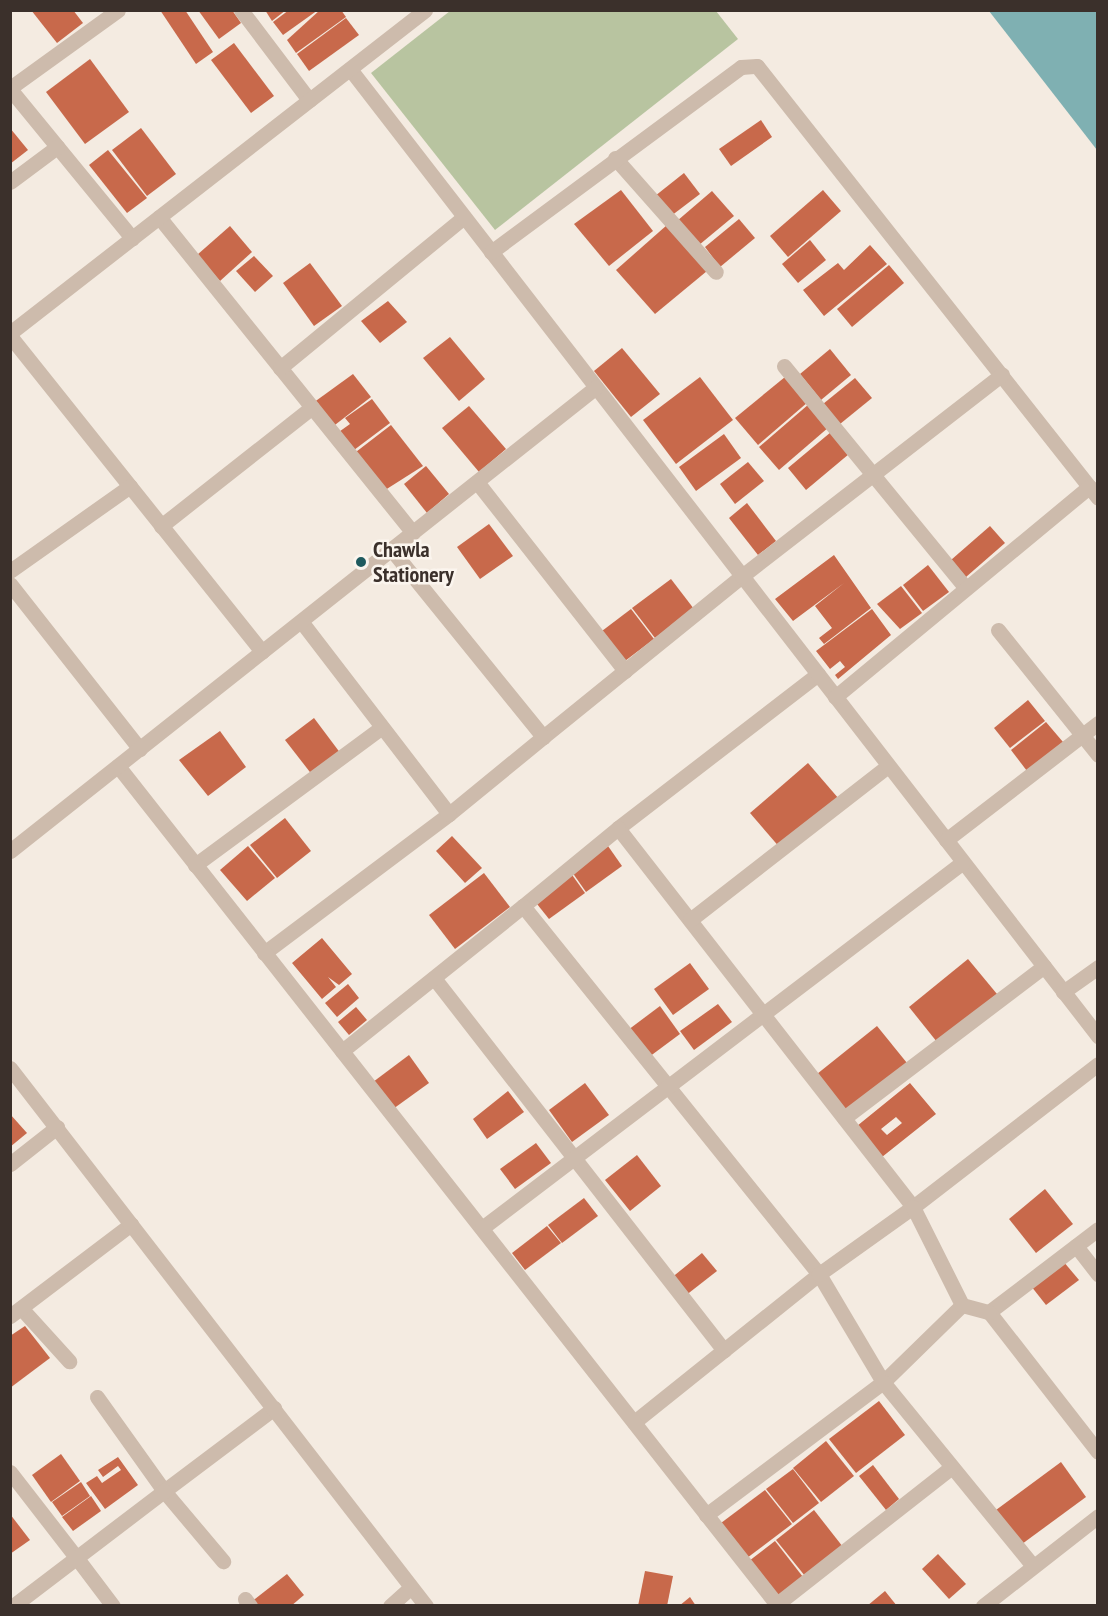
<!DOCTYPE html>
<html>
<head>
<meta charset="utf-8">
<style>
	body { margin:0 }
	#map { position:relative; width:1108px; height:1616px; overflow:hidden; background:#f4ebe1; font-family:"PT Sans Narrow",sans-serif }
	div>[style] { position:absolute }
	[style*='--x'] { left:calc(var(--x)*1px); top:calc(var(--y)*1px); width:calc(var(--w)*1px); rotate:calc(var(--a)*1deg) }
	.green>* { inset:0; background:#b8c4a0 }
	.water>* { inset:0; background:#7fb0b2 }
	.building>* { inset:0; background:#c8694b }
	.service>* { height:15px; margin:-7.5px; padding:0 7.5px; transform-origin:7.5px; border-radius:7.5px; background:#cdbbac }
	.minor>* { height:15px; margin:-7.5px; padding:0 7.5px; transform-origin:7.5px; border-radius:7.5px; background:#cdbbac }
	.tertiary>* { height:15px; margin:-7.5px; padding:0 7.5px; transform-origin:7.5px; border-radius:7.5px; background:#cdbbac }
	.dots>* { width:16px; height:16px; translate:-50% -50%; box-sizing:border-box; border:3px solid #fbf5ee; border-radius:50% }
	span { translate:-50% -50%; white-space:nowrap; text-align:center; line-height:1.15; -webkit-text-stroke:5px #fbf5ee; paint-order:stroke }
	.poi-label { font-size:22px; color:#3b302b; font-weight:700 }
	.left { translate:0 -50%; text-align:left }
	.frame { position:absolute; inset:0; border:12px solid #3b302b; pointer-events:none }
</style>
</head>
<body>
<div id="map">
	<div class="green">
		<i style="clip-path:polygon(450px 11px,716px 11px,738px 39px,495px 230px,371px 73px)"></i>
	</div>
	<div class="water">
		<i style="clip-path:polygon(989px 11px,1097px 11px,1097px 150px)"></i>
	</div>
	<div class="building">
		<i style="clip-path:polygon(31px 10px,73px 10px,83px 23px,57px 43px)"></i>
		<i style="clip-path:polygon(160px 10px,185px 10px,213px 52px,196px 64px)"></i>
		<i style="clip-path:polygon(198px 10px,232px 10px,241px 23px,219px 39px)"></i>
		<i style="clip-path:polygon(265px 10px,286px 10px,272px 21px)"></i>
		<i style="clip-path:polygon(289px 10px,318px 10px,283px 35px,273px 22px)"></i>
		<i style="clip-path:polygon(320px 10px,341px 10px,346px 17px,296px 53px,287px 40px)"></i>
		<i style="clip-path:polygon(346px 18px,359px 35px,309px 71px,297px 54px)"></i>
		<i style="clip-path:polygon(234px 43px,274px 96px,251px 113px,211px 60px)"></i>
		<i style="clip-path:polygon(90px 59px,129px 112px,85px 144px,46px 92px)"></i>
		<i style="clip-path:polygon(761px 120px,772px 137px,731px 166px,719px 149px)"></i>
		<i style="clip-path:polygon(10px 128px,28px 150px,10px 164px)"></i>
		<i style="clip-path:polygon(141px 128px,176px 174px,147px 196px,112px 150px)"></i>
		<i style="clip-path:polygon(108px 150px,147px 198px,127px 213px,89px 165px)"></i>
		<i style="clip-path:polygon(684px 173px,700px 194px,671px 216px,655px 196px)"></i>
		<i style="clip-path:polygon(621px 190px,653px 231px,609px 266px,574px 224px)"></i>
		<i style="clip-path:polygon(823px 190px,841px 211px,788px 257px,770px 236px)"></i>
		<i style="clip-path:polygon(712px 191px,734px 216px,699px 245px,677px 221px)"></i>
		<i style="clip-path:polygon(739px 219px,755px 238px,720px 267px,705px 247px)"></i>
		<i style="clip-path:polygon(667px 225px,707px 271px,655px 314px,616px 270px)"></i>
		<i style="clip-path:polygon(230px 226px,252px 252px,220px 281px,197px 255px)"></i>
		<i style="clip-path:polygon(810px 240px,826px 260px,798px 283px,782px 264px)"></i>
		<i style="clip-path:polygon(870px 245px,887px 264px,824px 316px,803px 290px,838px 263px,844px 270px)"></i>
		<i style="clip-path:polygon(254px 256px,273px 276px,255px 292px,236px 271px)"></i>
		<i style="clip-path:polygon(310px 263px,342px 306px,314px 326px,283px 283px)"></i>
		<i style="clip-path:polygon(889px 265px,904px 283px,852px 327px,837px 309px)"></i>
		<i style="clip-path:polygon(388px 301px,407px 322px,380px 343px,361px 321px)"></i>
		<i style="clip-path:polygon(450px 337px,485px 379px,459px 401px,423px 358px)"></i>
		<i style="clip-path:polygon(622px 348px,660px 394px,631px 417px,594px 371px)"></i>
		<i style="clip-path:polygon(830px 349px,851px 375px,821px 400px,800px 374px)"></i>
		<i style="clip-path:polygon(353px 374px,371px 397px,331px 428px,313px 403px)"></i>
		<i style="clip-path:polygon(700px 377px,733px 420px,676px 464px,643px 420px)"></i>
		<i style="clip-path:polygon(785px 377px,808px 402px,758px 445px,735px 418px)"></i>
		<i style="clip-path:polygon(855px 378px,872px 398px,840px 424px,823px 404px)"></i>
		<i style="clip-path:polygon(372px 399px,390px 423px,350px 453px,336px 434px,350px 424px,345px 418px)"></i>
		<i style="clip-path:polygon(809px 404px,829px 427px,779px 470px,759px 447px)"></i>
		<i style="clip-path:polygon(469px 406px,506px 449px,479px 472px,442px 428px)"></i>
		<i style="clip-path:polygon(391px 425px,423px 466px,382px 492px,352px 455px)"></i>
		<i style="clip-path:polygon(831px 432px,849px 454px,806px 490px,788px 468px)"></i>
		<i style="clip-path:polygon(724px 434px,741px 458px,696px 491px,679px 467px)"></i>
		<i style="clip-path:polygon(748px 462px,764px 481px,735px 504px,720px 484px)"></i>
		<i style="clip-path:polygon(426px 466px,449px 494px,427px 513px,404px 484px)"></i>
		<i style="clip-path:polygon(747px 503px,776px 541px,758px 555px,729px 518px)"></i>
		<i style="clip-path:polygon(489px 524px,513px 556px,480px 579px,457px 547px)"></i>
		<i style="clip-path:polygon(990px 526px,1005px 543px,966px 577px,951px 560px)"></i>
		<i style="clip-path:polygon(834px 555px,871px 608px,824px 644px,819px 638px,832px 628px,815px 606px,844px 583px,793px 621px,775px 599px)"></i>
		<i style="clip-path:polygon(928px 565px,949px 592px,923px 611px,903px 585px)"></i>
		<i style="clip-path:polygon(671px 579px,694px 609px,655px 638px,632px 608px)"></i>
		<i style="clip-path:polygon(901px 586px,922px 613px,900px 629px,877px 604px)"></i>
		<i style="clip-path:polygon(631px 609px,654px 639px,621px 664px,598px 634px)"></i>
		<i style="clip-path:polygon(872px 609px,891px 635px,838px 679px,835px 675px,845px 667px,840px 661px,830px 669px,816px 651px)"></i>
		<i style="clip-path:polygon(1028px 700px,1045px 721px,1010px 748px,994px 728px)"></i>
		<i style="clip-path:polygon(314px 718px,341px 754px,313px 776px,285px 740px)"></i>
		<i style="clip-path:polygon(1046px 722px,1063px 742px,1027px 771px,1011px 750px)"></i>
		<i style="clip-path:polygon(220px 731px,246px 767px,208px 796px,179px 760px)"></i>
		<i style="clip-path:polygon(808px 763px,839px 799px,781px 849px,750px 813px)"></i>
		<i style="clip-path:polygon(285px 818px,311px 851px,277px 878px,250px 845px)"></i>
		<i style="clip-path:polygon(452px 836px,482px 868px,465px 883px,436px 851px)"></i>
		<i style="clip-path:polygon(248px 846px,275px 878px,247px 901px,220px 870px)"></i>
		<i style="clip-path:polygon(608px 846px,622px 866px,586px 892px,572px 872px)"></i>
		<i style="clip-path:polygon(570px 872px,585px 893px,549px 919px,533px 899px)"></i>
		<i style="clip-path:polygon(484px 873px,510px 907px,455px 949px,429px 915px)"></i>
		<i style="clip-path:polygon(322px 938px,352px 974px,339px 985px,328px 977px,336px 987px,322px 999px,292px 963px)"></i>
		<i style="clip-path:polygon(968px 959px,997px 994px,937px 1042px,909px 1007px)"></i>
		<i style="clip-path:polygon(690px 963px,709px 989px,673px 1015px,654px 989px)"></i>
		<i style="clip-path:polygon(348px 984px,359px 998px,337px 1017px,325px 1003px)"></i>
		<i style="clip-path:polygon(718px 1004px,732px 1022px,694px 1050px,680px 1031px)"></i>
		<i style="clip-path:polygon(660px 1006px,680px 1034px,649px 1057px,628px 1030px)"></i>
		<i style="clip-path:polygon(356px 1007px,367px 1020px,349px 1035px,338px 1022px)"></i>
		<i style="clip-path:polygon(877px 1026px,907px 1063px,846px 1111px,817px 1074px)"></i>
		<i style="clip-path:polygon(409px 1055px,429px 1083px,393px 1109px,373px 1082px)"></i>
		<i style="clip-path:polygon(585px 1083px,609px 1115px,572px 1142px,549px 1110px)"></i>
		<i style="clip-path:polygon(evenodd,910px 1083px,936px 1114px,882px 1157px,857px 1126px,910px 1083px,896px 1117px,902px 1123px,887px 1135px,881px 1129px,896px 1117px)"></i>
		<i style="clip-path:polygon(508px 1091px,524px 1112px,487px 1139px,473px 1119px)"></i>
		<i style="clip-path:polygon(10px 1114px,27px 1133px,10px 1147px)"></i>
		<i style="clip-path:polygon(536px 1143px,551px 1163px,515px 1189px,500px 1169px)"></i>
		<i style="clip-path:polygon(637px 1155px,661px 1186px,630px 1211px,605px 1180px)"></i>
		<i style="clip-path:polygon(1045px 1189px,1073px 1224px,1036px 1253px,1009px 1219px)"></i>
		<i style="clip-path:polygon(584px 1198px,598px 1216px,562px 1243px,548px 1225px)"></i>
		<i style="clip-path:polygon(547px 1226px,561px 1243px,525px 1270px,512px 1253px)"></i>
		<i style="clip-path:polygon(702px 1253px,717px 1271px,685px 1296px,670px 1279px)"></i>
		<i style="clip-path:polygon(1063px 1261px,1079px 1280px,1046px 1305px,1031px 1286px)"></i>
		<i style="clip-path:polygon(25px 1326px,50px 1358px,10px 1388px,10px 1336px)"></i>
		<i style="clip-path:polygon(879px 1401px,905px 1435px,856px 1473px,829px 1439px)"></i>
		<i style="clip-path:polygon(826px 1441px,854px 1476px,821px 1502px,793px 1468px)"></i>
		<i style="clip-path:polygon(61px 1454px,80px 1481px,51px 1502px,32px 1475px)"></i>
		<i style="clip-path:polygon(118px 1457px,138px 1485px,105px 1509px,86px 1483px,97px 1476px,102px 1483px,121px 1470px,118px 1466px,103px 1477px,98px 1470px)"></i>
		<i style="clip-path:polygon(1061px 1462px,1086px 1497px,1022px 1544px,996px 1510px)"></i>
		<i style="clip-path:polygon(873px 1465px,899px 1499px,886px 1510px,859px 1476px)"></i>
		<i style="clip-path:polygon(793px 1469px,819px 1503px,793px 1523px,766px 1489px)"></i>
		<i style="clip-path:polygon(81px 1482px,90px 1496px,62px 1516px,52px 1502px)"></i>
		<i style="clip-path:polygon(765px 1490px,792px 1524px,747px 1558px,721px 1523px)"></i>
		<i style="clip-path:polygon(91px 1496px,101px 1511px,73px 1531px,62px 1517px)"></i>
		<i style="clip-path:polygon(814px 1510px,843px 1547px,805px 1576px,776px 1540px)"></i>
		<i style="clip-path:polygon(10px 1514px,30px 1540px,10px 1554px)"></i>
		<i style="clip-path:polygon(775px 1541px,803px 1577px,776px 1597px,749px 1561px)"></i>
		<i style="clip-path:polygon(938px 1554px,966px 1584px,949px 1599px,922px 1569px)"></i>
		<i style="clip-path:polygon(645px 1571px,673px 1576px,667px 1606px,638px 1606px)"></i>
		<i style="clip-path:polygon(287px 1574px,304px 1595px,291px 1606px,254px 1606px,251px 1602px)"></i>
		<i style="clip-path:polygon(885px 1591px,897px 1606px,867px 1606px)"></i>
		<i style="clip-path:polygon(690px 1597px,696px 1606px,679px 1606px)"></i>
	</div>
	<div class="service">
		<i style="--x:159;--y:217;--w:405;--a:51.2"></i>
		<i style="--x:10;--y:336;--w:404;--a:51.4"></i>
		<i style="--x:280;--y:368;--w:238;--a:-39.4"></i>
		<i style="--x:477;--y:482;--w:240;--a:51.9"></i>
		<i style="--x:161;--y:526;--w:192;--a:-38.2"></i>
		<i style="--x:391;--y:549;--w:242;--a:51"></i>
		<i style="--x:543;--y:737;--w:256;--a:-39"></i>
		<i style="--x:10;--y:571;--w:147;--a:-35.3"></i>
		<i style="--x:818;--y:674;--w:252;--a:142.4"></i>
		<i style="--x:618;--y:828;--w:480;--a:52.1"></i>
		<i style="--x:913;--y:1207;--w:234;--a:-37.7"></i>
		<i style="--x:449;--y:814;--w:122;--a:-39.3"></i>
		<i style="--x:195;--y:865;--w:232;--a:-36.4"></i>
		<i style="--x:523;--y:906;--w:123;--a:-39.4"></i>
		<i style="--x:690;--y:920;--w:251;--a:-37.9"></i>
		<i style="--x:264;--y:953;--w:231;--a:-36.9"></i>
		<i style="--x:449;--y:814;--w:243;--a:-127.5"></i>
		<i style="--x:434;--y:978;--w:472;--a:52.1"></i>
		<i style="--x:342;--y:1051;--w:232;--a:-38.7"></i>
		<i style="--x:523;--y:906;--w:472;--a:51.2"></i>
		<i style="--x:819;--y:1274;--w:237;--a:141.3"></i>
		<i style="--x:844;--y:1118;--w:251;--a:-37.2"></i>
		<i style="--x:10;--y:1164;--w:60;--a:-38.2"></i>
		<i style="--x:1098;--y:1229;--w:137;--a:142.7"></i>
		<i style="--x:989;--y:1312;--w:177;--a:52.1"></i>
		<i style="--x:1076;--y:1246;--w:36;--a:52"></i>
		<i style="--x:962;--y:1305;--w:110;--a:135.7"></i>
		<i style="--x:883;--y:1382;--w:126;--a:-120.7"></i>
		<i style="--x:819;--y:1274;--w:115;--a:-35.5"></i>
		<i style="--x:913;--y:1207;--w:110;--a:63.4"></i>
		<i style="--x:962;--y:1305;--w:28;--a:15"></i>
		<i style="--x:21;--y:1308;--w:72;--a:47.8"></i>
		<i style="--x:10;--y:1316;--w:152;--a:-37.2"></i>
		<i style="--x:97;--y:1397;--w:115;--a:54.5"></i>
		<i style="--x:164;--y:1491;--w:92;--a:49.9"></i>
		<i style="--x:10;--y:1472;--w:108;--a:52.2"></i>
		<i style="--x:164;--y:1491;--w:138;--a:-37"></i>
		<i style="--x:706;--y:1515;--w:221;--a:-36.9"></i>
		<i style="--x:883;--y:1382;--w:237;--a:50.8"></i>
		<i style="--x:777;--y:1604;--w:222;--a:-38.1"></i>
	</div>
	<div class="minor">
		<i style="--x:241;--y:10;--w:113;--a:52.9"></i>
		<i style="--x:350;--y:69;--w:1223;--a:52.28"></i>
		<i style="--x:10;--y:88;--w:133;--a:-35.8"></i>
		<i style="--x:10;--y:89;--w:193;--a:50.7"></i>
		<i style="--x:615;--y:158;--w:152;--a:48.5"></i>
		<i style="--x:10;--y:182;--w:59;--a:-36.7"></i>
		<i style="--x:491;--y:252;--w:311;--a:-36.5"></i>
		<i style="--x:741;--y:67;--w:16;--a:-4"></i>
		<i style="--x:757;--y:66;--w:550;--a:51.71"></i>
		<i style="--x:10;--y:333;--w:526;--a:-37.89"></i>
		<i style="--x:784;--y:366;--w:287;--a:50.7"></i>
		<i style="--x:742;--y:576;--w:329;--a:-37.8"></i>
		<i style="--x:10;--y:584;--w:210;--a:51.8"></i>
		<i style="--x:998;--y:630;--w:160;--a:51.3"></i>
		<i style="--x:835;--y:697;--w:330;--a:-39.6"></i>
		<i style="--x:118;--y:766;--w:1068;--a:51.84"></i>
		<i style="--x:946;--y:840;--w:192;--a:-37.6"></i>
		<i style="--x:10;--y:851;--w:747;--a:-38.37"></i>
		<i style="--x:1063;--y:992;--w:43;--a:-35.5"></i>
		<i style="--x:10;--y:1068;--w:680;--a:52.29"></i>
		<i style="--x:482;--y:1228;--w:604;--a:-37.27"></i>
		<i style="--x:76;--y:1557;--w:61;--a:52.9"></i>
		<i style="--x:245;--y:1599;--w:9;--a:54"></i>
		<i style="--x:13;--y:1606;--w:190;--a:-37.3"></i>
		<i style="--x:390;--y:1606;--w:28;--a:-42"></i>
	</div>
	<div class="tertiary">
		<i style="--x:983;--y:1606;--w:146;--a:-38"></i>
	</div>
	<div class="dots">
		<i style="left:361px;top:562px;background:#1f5a5e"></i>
	</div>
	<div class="poi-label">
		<span class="left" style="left:373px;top:562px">Chawla<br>Stationery</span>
	</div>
	<div class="frame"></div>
</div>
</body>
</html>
